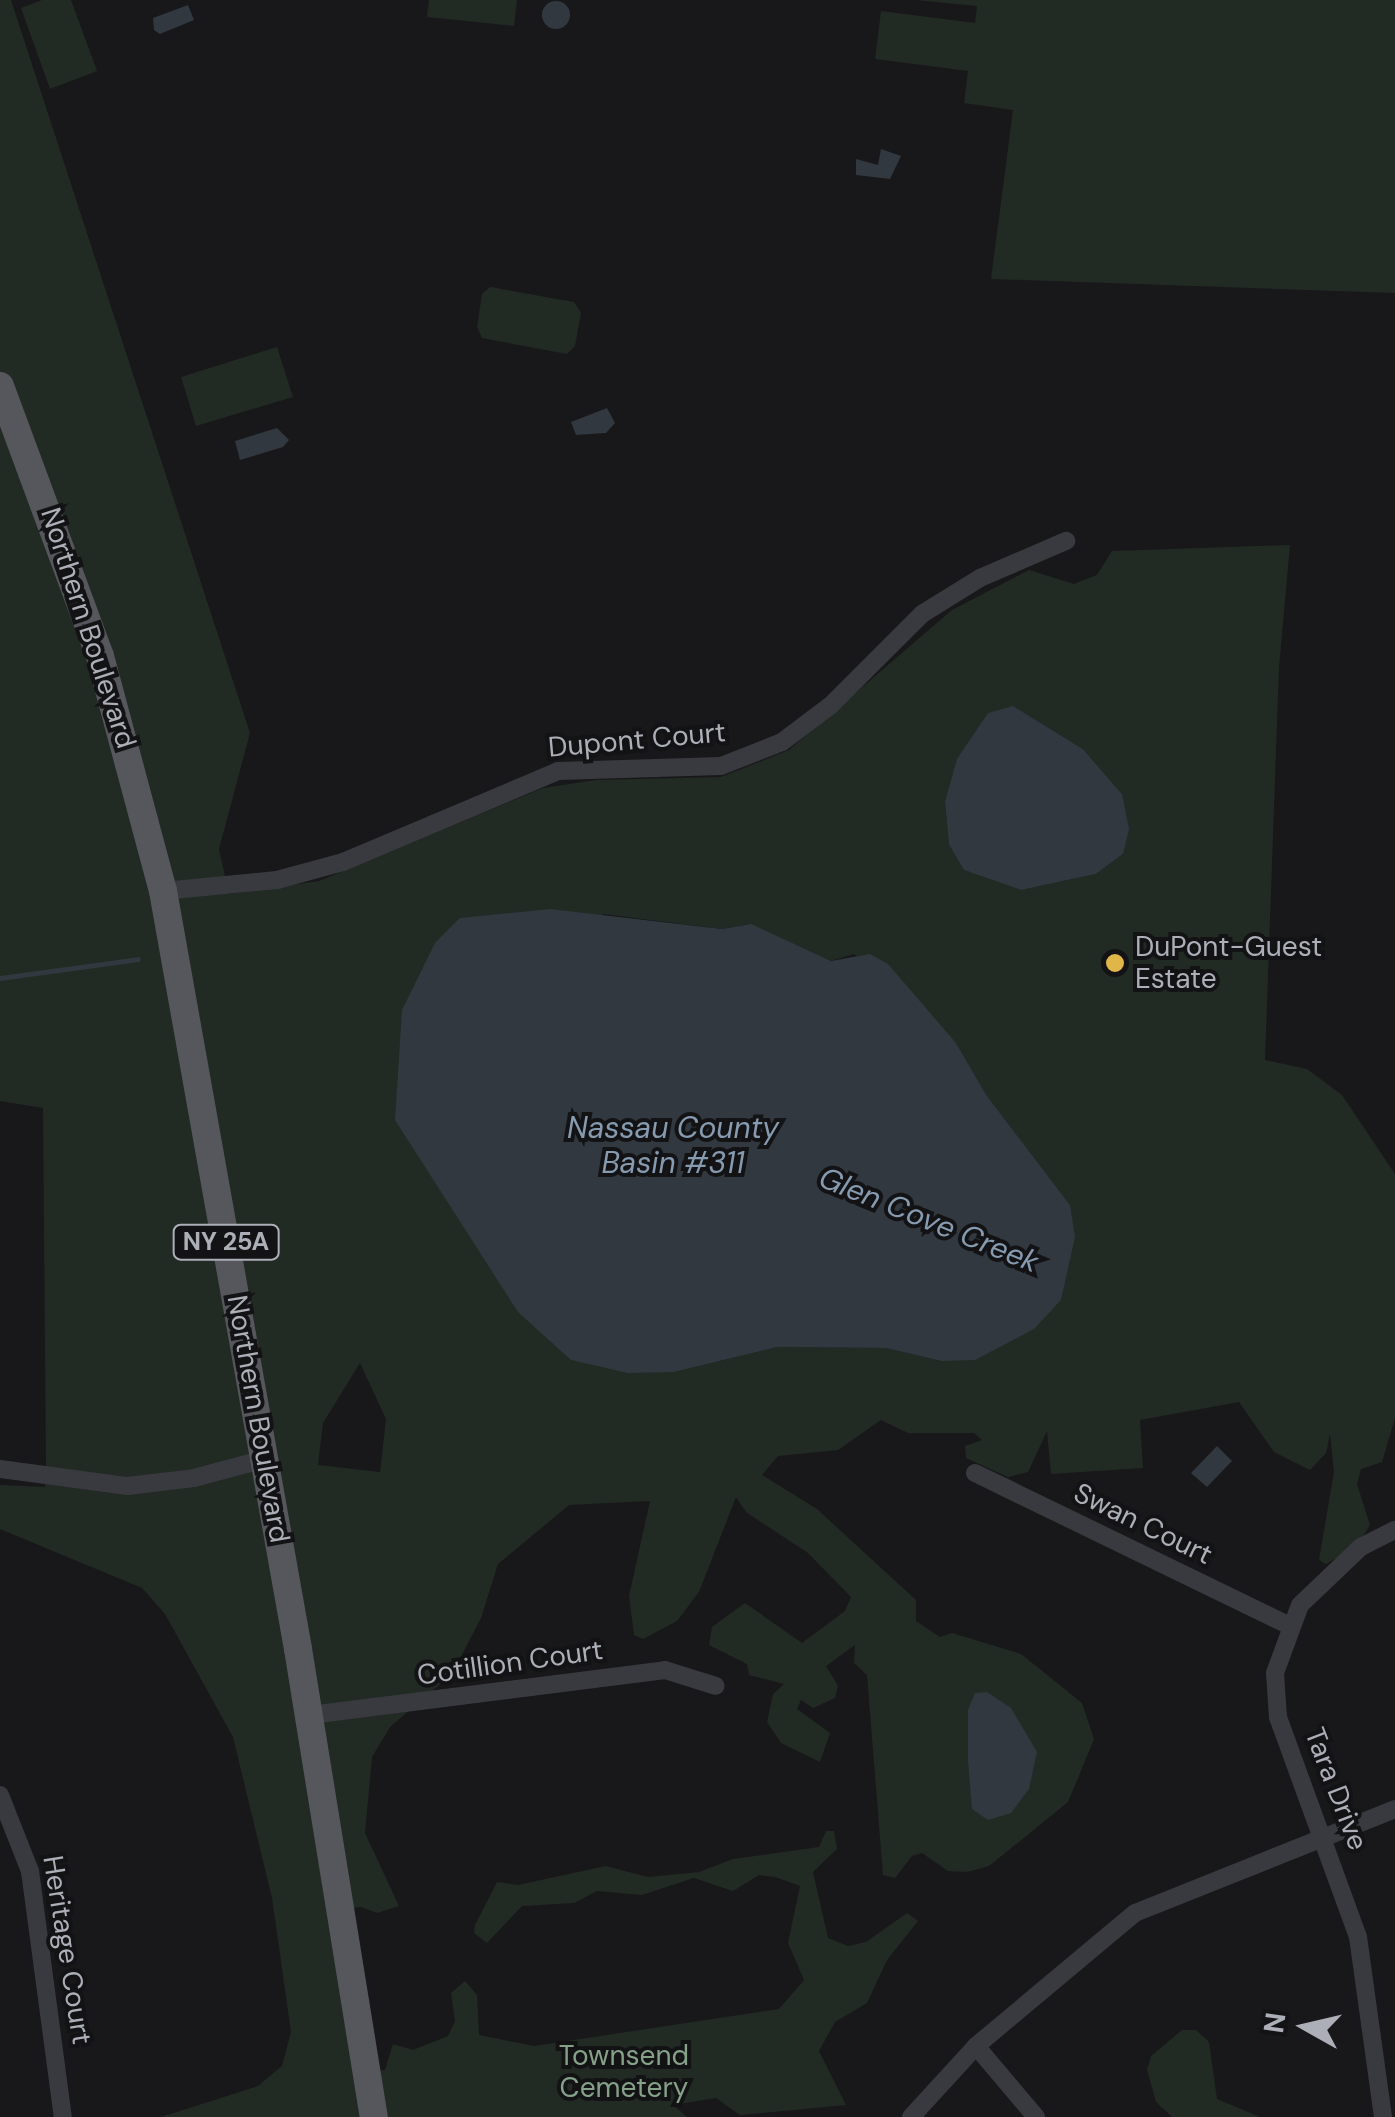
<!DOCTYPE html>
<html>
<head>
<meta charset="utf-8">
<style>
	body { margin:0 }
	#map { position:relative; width:1395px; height:2117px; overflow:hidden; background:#18181a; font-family:"DM Sans",sans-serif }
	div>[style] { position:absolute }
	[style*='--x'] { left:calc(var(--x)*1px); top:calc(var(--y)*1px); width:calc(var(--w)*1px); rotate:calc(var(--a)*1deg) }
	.green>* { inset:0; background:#222a24 }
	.water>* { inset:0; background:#31383f }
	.round { border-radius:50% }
	.stream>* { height:5px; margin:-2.5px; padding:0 2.5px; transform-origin:2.5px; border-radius:2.5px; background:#31383f }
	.minor>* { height:18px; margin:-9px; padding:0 9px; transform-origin:9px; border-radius:9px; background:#393a3f }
	.primary>* { height:28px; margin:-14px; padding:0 14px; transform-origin:14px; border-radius:14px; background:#56575d }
	.dots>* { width:28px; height:28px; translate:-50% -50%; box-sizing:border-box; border:5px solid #131315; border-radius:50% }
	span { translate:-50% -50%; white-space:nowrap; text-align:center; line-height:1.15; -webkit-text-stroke:8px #131315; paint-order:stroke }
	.shield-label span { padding:2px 8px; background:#131315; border:2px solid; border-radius:8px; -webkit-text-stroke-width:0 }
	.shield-label { font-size:25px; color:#acafb8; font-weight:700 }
	.street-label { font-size:28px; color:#acafb8 }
	.poi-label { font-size:28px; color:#acafb8 }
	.left { translate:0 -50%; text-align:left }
	.park-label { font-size:28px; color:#85a188 }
	.water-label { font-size:30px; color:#869ab0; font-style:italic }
	.north { position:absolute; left:1255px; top:1977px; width:100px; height:100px; -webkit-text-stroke:8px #131315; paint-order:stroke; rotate:278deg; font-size:28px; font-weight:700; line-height:40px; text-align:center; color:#acafb8 }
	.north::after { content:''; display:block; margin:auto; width:35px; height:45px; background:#acafb8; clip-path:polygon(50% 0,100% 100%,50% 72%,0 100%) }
</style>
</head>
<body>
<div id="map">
	<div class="green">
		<i style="clip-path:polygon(evenodd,0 0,11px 0,250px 733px,219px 849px,229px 894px,319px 881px,543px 788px,596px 780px,721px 777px,789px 750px,952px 610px,1029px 570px,1074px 584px,1097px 575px,1112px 551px,1290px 545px,1279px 667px,1265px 1060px,1307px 1069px,1342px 1095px,1395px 1174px,1395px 1418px,1382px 1462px,1361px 1469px,1357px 1484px,1370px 1525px,1356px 1547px,1326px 1564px,1319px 1560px,1334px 1472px,1330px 1434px,1326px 1453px,1310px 1470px,1274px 1452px,1239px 1402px,1140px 1420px,1143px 1468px,1051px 1474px,1047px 1431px,1028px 1472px,1008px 1477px,966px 1458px,965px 1446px,982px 1440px,974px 1433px,908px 1433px,881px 1420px,838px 1450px,778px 1456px,762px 1475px,817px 1509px,916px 1600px,916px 1621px,940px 1637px,952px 1633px,1021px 1654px,1082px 1703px,1094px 1739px,1068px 1802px,989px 1866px,967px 1872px,948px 1871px,922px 1853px,912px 1856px,895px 1878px,883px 1875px,867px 1675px,854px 1663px,855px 1645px,826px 1666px,838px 1686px,835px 1698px,813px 1708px,801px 1700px,797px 1709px,830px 1733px,820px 1762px,781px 1743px,767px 1722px,773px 1694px,784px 1684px,749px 1675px,747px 1664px,709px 1645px,712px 1627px,745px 1603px,802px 1643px,845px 1611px,851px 1597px,808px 1553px,746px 1512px,736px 1497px,699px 1592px,677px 1621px,643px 1639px,634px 1635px,629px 1596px,650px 1501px,569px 1505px,498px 1564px,481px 1618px,452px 1674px,390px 1727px,372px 1757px,365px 1833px,399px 1906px,377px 1913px,361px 1907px,341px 1910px,367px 2072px,385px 2070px,393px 2044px,413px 2050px,448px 2036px,455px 2021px,451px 1993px,465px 1981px,477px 1995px,479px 2035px,534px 2046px,779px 2009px,804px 1980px,788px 1943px,800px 1886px,775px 1877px,759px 1875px,733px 1891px,694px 1878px,642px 1895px,597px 1891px,574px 1903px,522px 1906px,487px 1943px,474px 1933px,475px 1925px,497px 1882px,518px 1885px,606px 1866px,648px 1877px,699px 1872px,733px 1859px,819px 1847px,826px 1831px,834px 1831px,837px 1849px,813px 1872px,828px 1938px,848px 1946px,866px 1942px,907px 1913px,918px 1921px,887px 1960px,867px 2003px,835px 2022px,819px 2051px,846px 2105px,740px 2115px,716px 2098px,673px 2105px,687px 2117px,161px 2117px,258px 2086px,282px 2066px,291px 2032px,272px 1898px,233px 1737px,165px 1614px,142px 1588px,0 1529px,0 1485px,45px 1487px,46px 1471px,43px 1108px,0 1101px,0 0,1013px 706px,1083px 749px,1122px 794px,1123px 854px,1096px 874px,1021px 890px,964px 870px,949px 845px,945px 802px,1013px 706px,0 0,603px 914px,722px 929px,750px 924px,831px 961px,854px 954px,956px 1043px,987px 1096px,1070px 1205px,1061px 1300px,940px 1361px,886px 1348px,777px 1347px,674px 1372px,603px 914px,0 0,360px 1363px,386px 1419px,380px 1472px,318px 1465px,323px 1423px,360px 1363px)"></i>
		<i style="clip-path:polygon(42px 0,71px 0,97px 71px,50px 89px,21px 8px)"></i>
		<i style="clip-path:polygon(429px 0,517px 0,514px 26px,427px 17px)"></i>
		<i style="clip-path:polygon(916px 0,1395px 0,1395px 293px,991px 279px,1013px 110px,964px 103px,968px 71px,875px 59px,881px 11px,975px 23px,977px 6px)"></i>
		<i style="clip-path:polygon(490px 287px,574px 302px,581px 313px,575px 346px,567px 354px,482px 338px,477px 327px,482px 294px)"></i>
		<i style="clip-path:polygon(277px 347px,293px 397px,196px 426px,181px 377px)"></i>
		<i style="clip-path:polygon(1182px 2030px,1196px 2030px,1209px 2042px,1217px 2099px,1260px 2117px,1172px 2117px,1156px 2102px,1147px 2070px,1151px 2056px)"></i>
	</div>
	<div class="water">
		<i class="round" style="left:542px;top:1px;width:28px;height:28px"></i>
		<i style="clip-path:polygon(188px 5px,194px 20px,160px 34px,154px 30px,153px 18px)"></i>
		<i style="clip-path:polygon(881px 149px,901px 156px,890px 179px,856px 175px,856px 159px,878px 165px)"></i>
		<i style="clip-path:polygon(607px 408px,615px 423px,606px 433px,576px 435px,571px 422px)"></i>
		<i style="clip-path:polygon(277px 428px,289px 440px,283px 447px,240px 460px,235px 441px)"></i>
		<i style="clip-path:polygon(1013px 706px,1083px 749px,1122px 794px,1129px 829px,1123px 854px,1096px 874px,1021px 890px,964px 870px,949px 845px,945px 802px,957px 759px,988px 713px)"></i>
		<i style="clip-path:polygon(550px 909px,722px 929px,751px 924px,831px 961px,870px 954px,888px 964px,956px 1043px,987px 1096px,1070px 1205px,1075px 1237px,1061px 1300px,1034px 1329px,975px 1360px,941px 1361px,886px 1348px,777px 1347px,674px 1372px,628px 1373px,571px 1360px,518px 1312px,395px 1120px,402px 1010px,435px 943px,460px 918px)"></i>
		<i style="clip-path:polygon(1217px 1446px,1232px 1461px,1207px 1487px,1191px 1473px)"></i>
		<i style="clip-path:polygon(987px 1692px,1011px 1708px,1037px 1752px,1029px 1789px,1011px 1813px,988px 1820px,972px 1809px,968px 1760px,968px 1710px,975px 1693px)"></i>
	</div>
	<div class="stream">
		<i style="--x:0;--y:978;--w:139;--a:-7.8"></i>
	</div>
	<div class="minor">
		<i style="--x:163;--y:891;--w:115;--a:-5.5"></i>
		<i style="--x:277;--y:880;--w:68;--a:-15.3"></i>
		<i style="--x:343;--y:862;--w:233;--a:-22.9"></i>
		<i style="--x:558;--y:771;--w:163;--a:-1.8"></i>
		<i style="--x:721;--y:766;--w:66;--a:-21.5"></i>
		<i style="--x:782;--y:742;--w:61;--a:-37.1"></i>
		<i style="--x:831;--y:705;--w:129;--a:-45"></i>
		<i style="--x:922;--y:614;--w:68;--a:-31.8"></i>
		<i style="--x:980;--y:578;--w:94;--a:-23.3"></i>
		<i style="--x:0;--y:1469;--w:129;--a:7.6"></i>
		<i style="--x:128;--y:1486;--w:66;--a:-6.9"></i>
		<i style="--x:194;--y:1478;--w:73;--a:-15"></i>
		<i style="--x:975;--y:1473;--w:348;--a:25.9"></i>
		<i style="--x:310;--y:1715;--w:358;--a:-7.2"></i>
		<i style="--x:665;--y:1670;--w:53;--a:17.4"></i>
		<i style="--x:0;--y:1795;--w:82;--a:68.5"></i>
		<i style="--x:30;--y:1871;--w:248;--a:82.4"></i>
		<i style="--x:976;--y:2046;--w:93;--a:49.8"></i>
		<i style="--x:911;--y:2117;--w:96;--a:-47.5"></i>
		<i style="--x:976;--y:2046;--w:207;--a:-39.9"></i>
		<i style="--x:1135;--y:1913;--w:280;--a:-21.8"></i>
		<i style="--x:1383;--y:2117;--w:182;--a:-97.9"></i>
		<i style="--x:1358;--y:1937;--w:234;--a:-110"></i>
		<i style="--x:1278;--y:1717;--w:44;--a:-93.9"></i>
		<i style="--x:1275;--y:1673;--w:72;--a:-69.8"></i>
		<i style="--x:1300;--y:1605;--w:84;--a:-43.6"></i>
		<i style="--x:1361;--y:1547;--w:38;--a:-27"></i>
	</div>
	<div class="primary">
		<i style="--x:0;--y:386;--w:288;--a:69.7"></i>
		<i style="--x:100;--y:656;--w:243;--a:75"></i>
		<i style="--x:163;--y:891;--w:770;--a:79.9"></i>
		<i style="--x:298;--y:1649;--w:474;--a:80.8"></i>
	</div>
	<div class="dots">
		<i style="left:1115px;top:963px;background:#e1b649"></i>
	</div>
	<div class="shield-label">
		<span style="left:226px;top:1242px">NY 25A</span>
	</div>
	<div class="street-label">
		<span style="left:88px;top:628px;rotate:72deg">Northern Boulevard</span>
		<span style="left:637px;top:740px;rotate:-5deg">Dupont Court</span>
		<span style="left:258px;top:1419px;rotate:80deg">Northern Boulevard</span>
		<span style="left:1143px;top:1524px;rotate:26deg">Swan Court</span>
		<span style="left:510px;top:1663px;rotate:-8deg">Cotillion Court</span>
		<span style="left:1336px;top:1789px;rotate:69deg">Tara Drive</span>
		<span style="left:67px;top:1950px;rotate:81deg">Heritage Court</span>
	</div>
	<div class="poi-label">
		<span class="left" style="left:1135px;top:963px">DuPont-Guest<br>Estate</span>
	</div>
	<div class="park-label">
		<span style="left:624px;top:2072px">Townsend<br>Cemetery</span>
	</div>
	<div class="water-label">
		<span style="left:673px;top:1145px">Nassau County<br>Basin #311</span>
		<span style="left:929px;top:1220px;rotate:22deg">Glen Cove Creek</span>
	</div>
	<div class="north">N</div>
</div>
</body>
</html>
